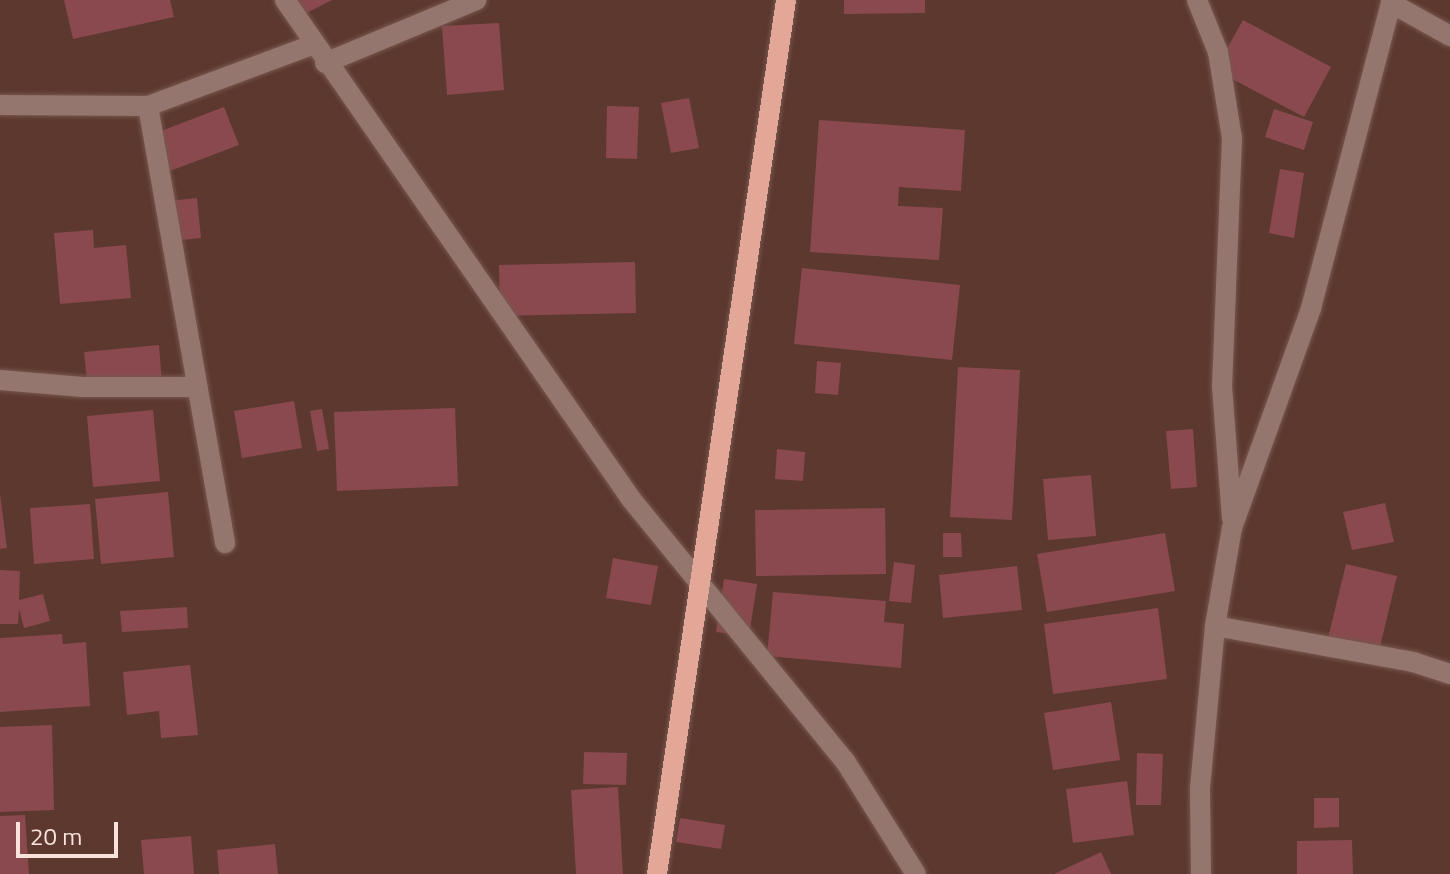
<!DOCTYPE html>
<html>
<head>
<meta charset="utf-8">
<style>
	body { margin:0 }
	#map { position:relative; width:1450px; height:874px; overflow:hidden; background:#5c382f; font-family:"Titillium Web",sans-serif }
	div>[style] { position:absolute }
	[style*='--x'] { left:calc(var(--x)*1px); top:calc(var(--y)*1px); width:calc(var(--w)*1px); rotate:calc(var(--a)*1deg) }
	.building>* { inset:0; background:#8a494f }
	.roads { filter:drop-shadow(0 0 2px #78574e) drop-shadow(0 0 2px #78574e) }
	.minor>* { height:20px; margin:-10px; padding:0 10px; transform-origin:10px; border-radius:10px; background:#94766e }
	.major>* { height:20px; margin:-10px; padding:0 10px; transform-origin:10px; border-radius:10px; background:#e3a797 }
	span { translate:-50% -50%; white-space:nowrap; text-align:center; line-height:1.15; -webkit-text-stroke:6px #5c382f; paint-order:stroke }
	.scale { position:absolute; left:16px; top:822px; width:102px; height:36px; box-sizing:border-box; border:4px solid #f9e2dc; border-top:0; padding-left:10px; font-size:24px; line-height:28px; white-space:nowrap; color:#f9e2dc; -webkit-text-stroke:6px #5c382f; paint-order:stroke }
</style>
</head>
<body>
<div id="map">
	<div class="building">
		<i style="clip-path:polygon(64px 0,170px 0,174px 17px,73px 39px)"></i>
		<i style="clip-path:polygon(283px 0,332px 0,293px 20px)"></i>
		<i style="clip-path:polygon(844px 0,925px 0,925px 13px,844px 14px)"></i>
		<i style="clip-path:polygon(1243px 20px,1331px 67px,1304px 117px,1215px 70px)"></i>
		<i style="clip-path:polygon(499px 23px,504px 90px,447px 95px,442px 26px)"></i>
		<i style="clip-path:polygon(689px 98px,699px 148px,671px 153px,661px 103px)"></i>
		<i style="clip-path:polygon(607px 106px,639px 107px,637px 159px,606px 158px)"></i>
		<i style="clip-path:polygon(224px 107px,239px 145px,162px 174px,148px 136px)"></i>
		<i style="clip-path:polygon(1274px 109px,1313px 122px,1304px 150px,1265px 137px)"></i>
		<i style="clip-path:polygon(819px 120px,965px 130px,961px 191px,899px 187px,898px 206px,943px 208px,939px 260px,810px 252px)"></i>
		<i style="clip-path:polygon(1280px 169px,1304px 173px,1294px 238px,1269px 233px)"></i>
		<i style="clip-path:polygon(197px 198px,201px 238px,163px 242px,159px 202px)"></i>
		<i style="clip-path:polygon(93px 230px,94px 248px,126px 245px,131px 298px,60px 304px,54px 233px)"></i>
		<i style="clip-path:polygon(635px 262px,636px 313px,500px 316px,499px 265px)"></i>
		<i style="clip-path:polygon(802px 268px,960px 285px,952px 360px,794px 344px)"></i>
		<i style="clip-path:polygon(159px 345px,162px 384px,88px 391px,84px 352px)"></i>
		<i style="clip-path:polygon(817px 361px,841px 363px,838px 395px,815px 393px)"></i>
		<i style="clip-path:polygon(958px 367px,1020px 370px,1012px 520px,950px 517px)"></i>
		<i style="clip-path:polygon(294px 401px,302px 448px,242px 458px,234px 411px)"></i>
		<i style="clip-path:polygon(455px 408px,458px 486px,337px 491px,334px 412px)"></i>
		<i style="clip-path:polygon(322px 409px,329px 449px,317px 451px,310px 411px)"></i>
		<i style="clip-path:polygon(153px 410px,160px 481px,93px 487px,87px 416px)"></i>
		<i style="clip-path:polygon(1193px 429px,1197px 487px,1171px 489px,1166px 431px)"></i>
		<i style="clip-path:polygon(777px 449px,805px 452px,803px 481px,775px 479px)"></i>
		<i style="clip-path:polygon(1091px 475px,1096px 536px,1048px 540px,1043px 479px)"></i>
		<i style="clip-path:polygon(168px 492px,174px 557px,101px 564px,95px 499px)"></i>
		<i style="clip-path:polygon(0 494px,7px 548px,0 549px)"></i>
		<i style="clip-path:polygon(1385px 503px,1394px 542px,1352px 550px,1343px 512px)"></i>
		<i style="clip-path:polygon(90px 504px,94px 559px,34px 564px,30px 508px)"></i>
		<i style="clip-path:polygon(885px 508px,886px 574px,756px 576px,755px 510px)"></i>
		<i style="clip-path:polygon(943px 533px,961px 533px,962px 557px,943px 557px)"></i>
		<i style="clip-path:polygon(1165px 533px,1175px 591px,1047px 612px,1037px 554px)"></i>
		<i style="clip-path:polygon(613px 558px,658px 566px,651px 605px,606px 598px)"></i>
		<i style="clip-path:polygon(894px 562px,915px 565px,911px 603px,889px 601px)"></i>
		<i style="clip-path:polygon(1346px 564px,1397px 576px,1379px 651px,1328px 638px)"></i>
		<i style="clip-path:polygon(1017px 566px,1022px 610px,943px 618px,939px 575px)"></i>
		<i style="clip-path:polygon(0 570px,20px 571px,19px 600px,43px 594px,50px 621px,24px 628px,19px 609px,18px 624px,0 624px)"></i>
		<i style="clip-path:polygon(724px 579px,757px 584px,749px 636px,716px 632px)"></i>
		<i style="clip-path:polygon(773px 592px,886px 601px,884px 622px,904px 624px,901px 668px,767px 656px)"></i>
		<i style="clip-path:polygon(187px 607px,188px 628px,122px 632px,120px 611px)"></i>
		<i style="clip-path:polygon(1158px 608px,1167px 679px,1053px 694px,1044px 624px)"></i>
		<i style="clip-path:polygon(62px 634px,63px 644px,86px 642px,90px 706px,0 712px,0 638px)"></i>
		<i style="clip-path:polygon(190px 665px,198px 735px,161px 738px,159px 711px,127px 715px,123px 672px)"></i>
		<i style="clip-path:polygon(1111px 702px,1120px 760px,1053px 770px,1044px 713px)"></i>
		<i style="clip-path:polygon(52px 725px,54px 810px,0 812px,0 727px)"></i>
		<i style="clip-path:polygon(584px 752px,627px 753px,626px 785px,583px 784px)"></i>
		<i style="clip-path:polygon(1137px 753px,1163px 754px,1161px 805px,1136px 805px)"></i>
		<i style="clip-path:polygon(1127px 781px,1134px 835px,1073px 843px,1066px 789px)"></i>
		<i style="clip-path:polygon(618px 787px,623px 874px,576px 874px,571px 790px)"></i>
		<i style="clip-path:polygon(1314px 798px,1339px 798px,1339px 827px,1314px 828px)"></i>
		<i style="clip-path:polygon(25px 815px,29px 874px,0 874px,0 816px)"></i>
		<i style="clip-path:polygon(680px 818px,725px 825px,721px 849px,676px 842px)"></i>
		<i style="clip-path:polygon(191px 836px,194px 874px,144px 874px,141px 840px)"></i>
		<i style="clip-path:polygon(1352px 840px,1353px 874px,1297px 874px,1297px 841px)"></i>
		<i style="clip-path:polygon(275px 844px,278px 874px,219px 874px,217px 850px)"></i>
		<i style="clip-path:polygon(1101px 852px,1111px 874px,1054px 874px)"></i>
	</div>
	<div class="roads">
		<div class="minor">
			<i style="--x:285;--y:0;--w:607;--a:55.26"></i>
			<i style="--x:631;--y:499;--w:338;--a:50.8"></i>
			<i style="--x:845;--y:761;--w:133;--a:57.9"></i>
			<i style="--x:1197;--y:0;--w:56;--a:68"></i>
			<i style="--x:1218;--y:52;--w:87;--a:80.8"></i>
			<i style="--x:1232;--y:138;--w:248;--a:92.3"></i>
			<i style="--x:1222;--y:386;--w:132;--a:85.7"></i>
			<i style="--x:1391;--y:3;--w:68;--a:29.2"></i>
			<i style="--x:325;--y:63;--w:164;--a:-22.6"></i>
			<i style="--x:0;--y:105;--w:148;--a:0.4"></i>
			<i style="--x:148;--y:106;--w:175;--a:-20.4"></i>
			<i style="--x:148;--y:106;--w:444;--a:80"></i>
			<i style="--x:0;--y:380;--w:83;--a:4.8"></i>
			<i style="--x:83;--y:387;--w:114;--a:0"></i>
			<i style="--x:1215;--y:626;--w:201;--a:10.3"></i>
			<i style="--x:1413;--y:662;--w:39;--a:18"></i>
			<i style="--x:1201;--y:874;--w:86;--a:-90.7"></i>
			<i style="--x:1200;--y:788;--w:163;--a:-84.7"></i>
			<i style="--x:1215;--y:626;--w:99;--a:-80.2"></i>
			<i style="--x:1232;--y:528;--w:234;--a:-70.2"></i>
			<i style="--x:1311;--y:308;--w:318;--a:-75.3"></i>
		</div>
		<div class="major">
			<i style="--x:657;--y:874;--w:883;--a:-81.6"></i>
		</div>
	</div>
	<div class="scale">20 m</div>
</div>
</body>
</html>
